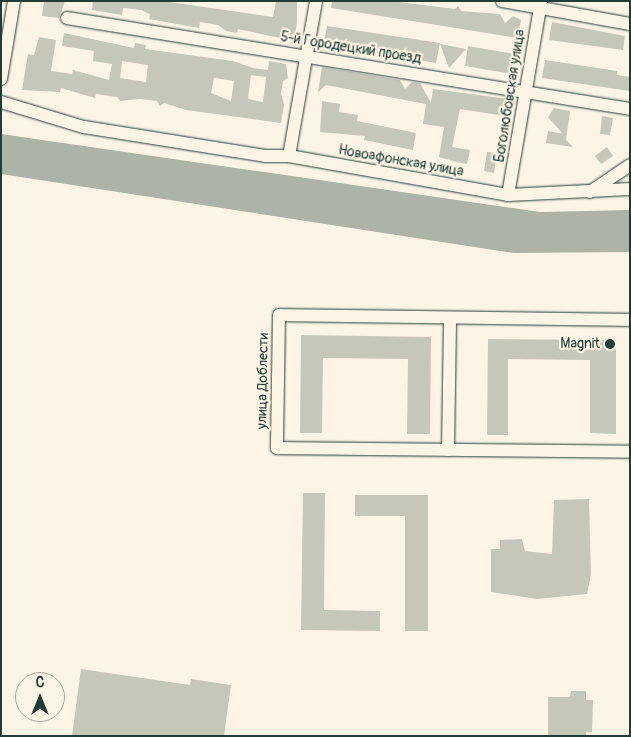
<!DOCTYPE html>
<html>
<head>
<meta charset="utf-8">
<style>
	body { margin:0 }
	#map { position:relative; width:631px; height:737px; overflow:hidden; background:#fcf5e5; font-family:Pangolin,sans-serif }
	div>[style] { position:absolute }
	[style*='--x'] { left:calc(var(--x)*1px); top:calc(var(--y)*1px); width:calc(var(--w)*1px); rotate:calc(var(--a)*1deg) }
	.water>* { inset:0; background:#aeb3a7 }
	.building>* { inset:0; background:#c5c7b9 }
	.roads { filter:drop-shadow(0 0 1px #1f3d34) drop-shadow(0 0 1px #1f3d34) }
	.minor>* { height:12px; margin:-6px; padding:0 6px; transform-origin:6px; border-radius:6px; background:#fcf5e5 }
	.dots>* { width:14px; height:14px; translate:-50% -50%; box-sizing:border-box; border:2px solid #fcf5e5; border-radius:50% }
	span { translate:-50% -50%; white-space:nowrap; text-align:center; line-height:1.15; -webkit-text-stroke:4.5px #fcf5e5; paint-order:stroke }
	.street-label { font-size:14px; color:#1f3d34 }
	.poi-label { font-size:14px; color:#1f3d34 }
	.right { translate:-100% -50%; text-align:right }
	.frame { position:absolute; inset:0; border:2px solid #1f3d34; pointer-events:none }
	.north { position:absolute; left:15px; top:672px; width:50px; height:50px; box-sizing:border-box; background:#fcf5e5; border:1px solid #a4ab9e; border-radius:50%; rotate:0deg; font-size:14px; font-weight:700; line-height:20px; text-align:center; color:#1f3d34 }
	.north::after { content:''; display:block; margin:auto; width:18px; height:22px; background:#1f3d34; clip-path:polygon(50% 0,100% 100%,50% 72%,0 100%) }
</style>
</head>
<body>
<div id="map">
	<div class="water">
		<i style="clip-path:polygon(1px 134px,540px 212px,630px 210px,630px 252px,514px 253px,1px 174px)"></i>
	</div>
	<div class="building">
		<i style="clip-path:polygon(44px 1px,65px 1px,59px 18px,42px 16px)"></i>
		<i style="clip-path:polygon(93px 1px,162px 1px,273px 17px,276px 1px,297px 1px,297px 23px,294px 41px,238px 29px,237px 33px,226px 31px,218px 25px,200px 22px,199px 28px,149px 19px,150px 14px,141px 10px,123px 8px,122px 15px,92px 10px)"></i>
		<i style="clip-path:polygon(332px 1px,391px 1px,455px 9px,458px 6px,461px 11px,500px 14px,505px 23px,513px 16px,521px 20px,518px 38px,331px 8px)"></i>
		<i style="clip-path:polygon(552px 22px,625px 36px,623px 50px,549px 40px)"></i>
		<i style="clip-path:polygon(327px 26px,440px 43px,436px 63px,370px 52px,372px 41px,358px 52px,324px 43px)"></i>
		<i style="clip-path:polygon(evenodd,64px 33px,134px 48px,135px 43px,146px 45px,145px 49px,233px 61px,253px 68px,268px 70px,269px 61px,286px 64px,288px 78px,283px 81px,281px 93px,284px 105px,281px 123px,186px 110px,164px 103px,160px 106px,157px 101px,140px 99px,120px 101px,117px 97px,96px 94px,95px 98px,61px 88px,60px 92px,22px 90px,28px 54px,34px 55px,39px 37px,56px 40px,51px 71px,72px 74px,73px 70px,109px 80px,112px 64px,93px 61px,94px 51px,62px 46px,64px 33px,122px 61px,148px 65px,146px 82px,120px 78px,122px 61px,64px 33px,251px 75px,266px 77px,263px 102px,248px 99px,251px 75px,64px 33px,214px 78px,234px 81px,231px 101px,211px 93px,214px 78px)"></i>
		<i style="clip-path:polygon(440px 44px,466px 49px,449px 68px)"></i>
		<i style="clip-path:polygon(468px 46px,515px 54px,512px 74px,465px 66px)"></i>
		<i style="clip-path:polygon(545px 60px,617px 71px,617px 75px,630px 77px,630px 91px,542px 78px)"></i>
		<i style="clip-path:polygon(322px 67px,400px 80px,405px 89px,412px 82px,420px 83px,431px 103px,433px 89px,508px 99px,505px 116px,460px 109px,452px 147px,470px 150px,467px 164px,457px 162px,439px 157px,444px 127px,423px 124px,426px 104px,326px 85px,318px 92px)"></i>
		<i style="clip-path:polygon(322px 101px,340px 104px,339px 112px,358px 115px,357px 121px,416px 133px,413px 150px,364px 140px,365px 136px,320px 132px)"></i>
		<i style="clip-path:polygon(554px 108px,570px 111px,566px 140px,573px 147px,546px 143px,548px 131px,563px 134px,548px 117px)"></i>
		<i style="clip-path:polygon(602px 116px,613px 118px,610px 135px,600px 134px)"></i>
		<i style="clip-path:polygon(607px 147px,613px 156px,601px 164px,595px 156px)"></i>
		<i style="clip-path:polygon(487px 152px,497px 153px,494px 173px,484px 171px)"></i>
		<i style="clip-path:polygon(301px 335px,431px 337px,430px 434px,407px 434px,408px 359px,323px 358px,322px 433px,300px 433px)"></i>
		<i style="clip-path:polygon(488px 339px,616px 340px,616px 434px,590px 433px,590px 360px,508px 359px,508px 435px,487px 435px)"></i>
		<i style="clip-path:polygon(303px 493px,325px 493px,324px 610px,380px 611px,380px 631px,301px 630px)"></i>
		<i style="clip-path:polygon(355px 495px,428px 495px,428px 631px,405px 631px,405px 516px,355px 516px)"></i>
		<i style="clip-path:polygon(589px 499px,591px 574px,587px 594px,537px 599px,491px 592px,491px 549px,500px 549px,500px 540px,522px 539px,525px 551px,552px 554px,554px 500px)"></i>
		<i style="clip-path:polygon(81px 669px,190px 685px,191px 679px,231px 685px,224px 736px,72px 736px)"></i>
		<i style="clip-path:polygon(571px 691px,586px 691px,586px 700px,593px 700px,592px 732px,586px 732px,586px 736px,548px 736px,548px 697px,570px 697px)"></i>
	</div>
	<div class="roads">
		<div class="minor">
			<i style="--x:502;--y:1;--w:130;--a:10.2"></i>
			<i style="--x:67;--y:18;--w:570;--a:9.18"></i>
			<i style="--x:1;--y:79;--w:79;--a:-80.5"></i>
			<i style="--x:1;--y:102;--w:87;--a:16.8"></i>
			<i style="--x:84;--y:127;--w:183;--a:9.1"></i>
			<i style="--x:265;--y:156;--w:24;--a:0"></i>
			<i style="--x:289;--y:156;--w:222;--a:10.1"></i>
			<i style="--x:508;--y:195;--w:122;--a:-2.8"></i>
			<i style="--x:289;--y:156;--w:157;--a:-80.1"></i>
			<i style="--x:590;--y:192;--w:48;--a:-34"></i>
			<i style="--x:508;--y:195;--w:197;--a:-80.3"></i>
			<i style="--x:630;--y:320;--w:351;--a:-179.2"></i>
			<i style="--x:279;--y:315;--w:133;--a:90.9"></i>
			<i style="--x:277;--y:448;--w:353;--a:0.6"></i>
			<i style="--x:448;--y:450;--w:132;--a:-89.1"></i>
		</div>
	</div>
	<div class="dots">
		<i style="left:610px;top:344px;background:#1f3d34"></i>
	</div>
	<div class="street-label">
		<span style="left:351px;top:48px;rotate:9deg">5-й Городецкий проезд</span>
		<span style="left:510px;top:96px;rotate:-81deg">Боголюбовская улица</span>
		<span style="left:401px;top:161px;rotate:10deg">Новоафонская улица</span>
		<span style="left:263px;top:381px;rotate:-89deg">улица Доблести</span>
	</div>
	<div class="poi-label">
		<span class="right" style="left:600px;top:344px">Magnit</span>
	</div>
	<div class="frame"></div>
	<div class="north">С</div>
</div>
</body>
</html>
